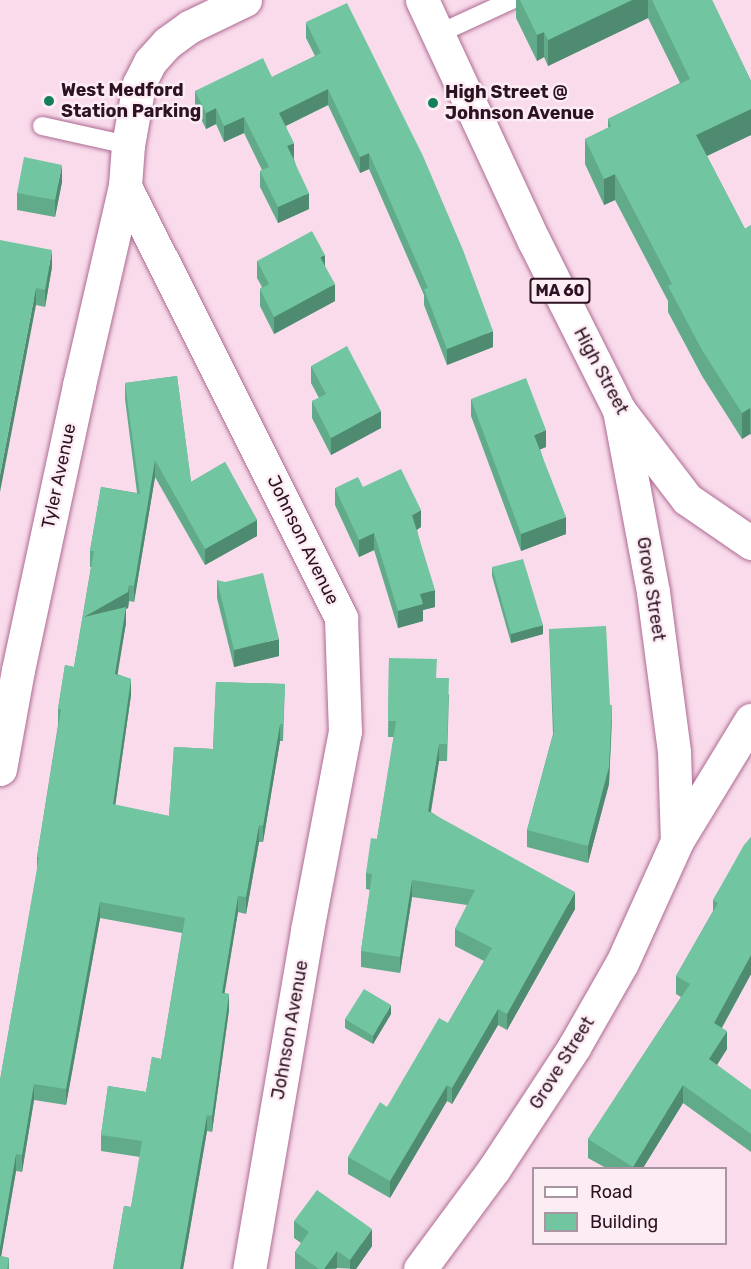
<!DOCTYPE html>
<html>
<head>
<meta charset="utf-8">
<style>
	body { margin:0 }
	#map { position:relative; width:751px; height:1269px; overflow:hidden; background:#f9dbeb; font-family:Rubik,sans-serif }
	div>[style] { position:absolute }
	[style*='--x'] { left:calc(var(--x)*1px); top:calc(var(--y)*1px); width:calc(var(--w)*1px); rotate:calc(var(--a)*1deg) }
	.roads { filter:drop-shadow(0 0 2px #ae6b93) drop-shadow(0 0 2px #ae6b93) }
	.lane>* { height:18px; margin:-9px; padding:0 9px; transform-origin:9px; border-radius:9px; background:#fff }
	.street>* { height:33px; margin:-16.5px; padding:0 16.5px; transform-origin:16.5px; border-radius:16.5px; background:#fff }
	.secondary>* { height:33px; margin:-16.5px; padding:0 16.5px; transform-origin:16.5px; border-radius:16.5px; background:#fff }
	.primary>* { height:33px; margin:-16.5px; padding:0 16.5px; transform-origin:16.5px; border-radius:16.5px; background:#fff }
	.wall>* { inset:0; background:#61aa8a }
	.shaded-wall>* { inset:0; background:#4f8b71 }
	.building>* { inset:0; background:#71c6a1 }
	.dots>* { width:16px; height:16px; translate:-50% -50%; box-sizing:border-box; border:3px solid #fcedf5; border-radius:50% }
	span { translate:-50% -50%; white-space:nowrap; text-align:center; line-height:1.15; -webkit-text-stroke:5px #fcedf5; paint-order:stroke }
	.shield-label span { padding:2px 4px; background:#fcedf5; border:2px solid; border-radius:4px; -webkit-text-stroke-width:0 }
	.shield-label { font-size:16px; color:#2d1222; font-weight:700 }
	.poi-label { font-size:18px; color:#2d1222; font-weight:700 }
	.left { translate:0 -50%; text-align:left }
	.street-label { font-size:18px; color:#2d1222 }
	.legend { position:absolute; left:532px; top:1167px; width:195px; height:78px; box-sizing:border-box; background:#fcedf5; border:2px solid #a995a1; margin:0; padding:8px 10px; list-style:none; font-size:18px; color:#2d1222 }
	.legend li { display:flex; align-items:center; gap:12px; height:30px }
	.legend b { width:30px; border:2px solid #a995a1 }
</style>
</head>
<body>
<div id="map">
	<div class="roads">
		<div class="lane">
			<i style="--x:438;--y:34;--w:81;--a:-24.7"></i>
			<i style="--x:42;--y:126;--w:88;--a:12.5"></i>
		</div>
		<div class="street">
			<i style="--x:245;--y:0;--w:62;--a:154.3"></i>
			<i style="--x:189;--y:27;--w:27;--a:144"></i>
			<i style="--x:167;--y:43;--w:25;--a:132"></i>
			<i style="--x:150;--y:62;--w:25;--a:117"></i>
			<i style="--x:139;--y:84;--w:62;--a:100.2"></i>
			<i style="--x:128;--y:145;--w:41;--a:94.2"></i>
			<i style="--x:125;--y:186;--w:483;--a:63.4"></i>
			<i style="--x:341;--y:618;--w:113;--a:88"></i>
			<i style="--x:345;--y:731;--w:204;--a:100.8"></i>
			<i style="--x:307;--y:931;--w:343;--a:99.7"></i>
			<i style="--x:0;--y:769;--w:101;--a:-79.7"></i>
			<i style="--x:18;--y:670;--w:291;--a:-77.9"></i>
			<i style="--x:79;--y:385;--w:204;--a:-77"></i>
		</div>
		<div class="secondary">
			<i style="--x:619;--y:410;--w:185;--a:79.4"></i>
			<i style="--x:653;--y:592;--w:161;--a:82.5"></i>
			<i style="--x:674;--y:752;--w:89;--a:88.1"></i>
			<i style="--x:420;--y:1269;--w:124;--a:-53.5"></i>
			<i style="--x:494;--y:1169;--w:146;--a:-56.7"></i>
			<i style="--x:574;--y:1047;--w:97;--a:-60.3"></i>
			<i style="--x:622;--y:963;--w:134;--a:-65.7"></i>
			<i style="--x:677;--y:841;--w:142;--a:-58.6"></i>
		</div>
		<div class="primary">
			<i style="--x:422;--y:0;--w:266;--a:65.1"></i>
			<i style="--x:534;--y:241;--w:189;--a:63.3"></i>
			<i style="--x:619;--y:410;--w:112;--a:52.6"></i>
			<i style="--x:687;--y:499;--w:78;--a:34.5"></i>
		</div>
	</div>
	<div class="wall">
		<i style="clip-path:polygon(516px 0,712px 0,751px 81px,751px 135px,707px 156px,745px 229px,751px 225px,751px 435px,750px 434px,742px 439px,702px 376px,668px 312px,668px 301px,615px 200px,604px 205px,585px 164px,585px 139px,608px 128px,608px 119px,680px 83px,648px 18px,548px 66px,544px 57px,537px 61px,516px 18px)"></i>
		<i style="clip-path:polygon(306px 22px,493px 347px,447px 365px,424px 305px,424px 295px,369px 169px,360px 173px,328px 105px,286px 126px,294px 159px,309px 209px,278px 223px,260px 187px,260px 171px,262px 170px,244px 133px,224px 142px,216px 124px,206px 129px,195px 107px,195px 91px,272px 77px,315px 56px,306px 38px)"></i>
		<i style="clip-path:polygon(62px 182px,55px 217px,17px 210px,17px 193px)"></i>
		<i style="clip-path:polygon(0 240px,52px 267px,45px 307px,36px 305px)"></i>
		<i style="clip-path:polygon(257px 261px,325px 266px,335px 301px,274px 334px,260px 306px,260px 289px,262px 287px,257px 278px)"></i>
		<i style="clip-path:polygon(311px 366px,381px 428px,331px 455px,312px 418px,312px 401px,319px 398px,311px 383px)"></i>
		<i style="clip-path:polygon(177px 376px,191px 482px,225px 462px,257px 520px,257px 536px,205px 565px,155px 477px,134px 602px,129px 601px,128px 608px,126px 609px,126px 623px,117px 674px,131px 679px,131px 695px,115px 805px,169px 816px,174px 747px,213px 749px,216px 682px,285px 684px,283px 741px,280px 741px,263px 842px,259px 842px,246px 914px,238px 912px,224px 993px,229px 994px,229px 1010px,212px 1132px,207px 1131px,183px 1269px,113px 1269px,124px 1206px,131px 1207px,140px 1157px,101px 1151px,101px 1135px,108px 1086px,146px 1092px,152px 1057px,161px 1059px,182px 933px,100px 918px,66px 1105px,34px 1100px,22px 1172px,16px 1171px,1px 1256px,9px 1258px,9px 1269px,0 1269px,0 1080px,37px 871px,37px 857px,58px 725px,58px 709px,65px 665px,74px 667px,91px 567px,90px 567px,90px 551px,101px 487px,137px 493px,125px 399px,125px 383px)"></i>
		<i style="clip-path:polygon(471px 399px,546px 447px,540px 449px,566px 534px,521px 551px,471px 416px)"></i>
		<i style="clip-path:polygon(363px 487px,421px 527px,417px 530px,435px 607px,423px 610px,423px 621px,398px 628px,374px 550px,359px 557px,335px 505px,335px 488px)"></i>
		<i style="clip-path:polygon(492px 567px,543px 634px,511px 643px,492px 576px)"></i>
		<i style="clip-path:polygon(217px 580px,279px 656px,234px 667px,217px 598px)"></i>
		<i style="clip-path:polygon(549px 629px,610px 705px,612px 722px,609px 784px,588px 863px,527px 847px,527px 830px,553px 734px)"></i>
		<i style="clip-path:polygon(389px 658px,437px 678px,449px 695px,447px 761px,439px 761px,431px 812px,575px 909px,507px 1030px,498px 1025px,452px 1104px,447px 1101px,390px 1198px,348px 1174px,348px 1157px,387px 1107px,448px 1023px,484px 961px,455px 946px,455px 929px,467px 905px,412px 897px,400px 973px,361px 967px,361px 951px,370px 890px,366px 889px,366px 873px,377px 839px,394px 737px,388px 737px)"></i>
		<i style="clip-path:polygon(751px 837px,751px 974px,722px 1028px,727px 1049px,717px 1065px,751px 1090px,751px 1152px,683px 1103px,643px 1168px,606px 1168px,588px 1158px,588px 1139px,681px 997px,676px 994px,676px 976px,713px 911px,713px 900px)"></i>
		<i style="clip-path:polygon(391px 1014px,373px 1044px,345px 1028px,345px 1019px)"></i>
		<i style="clip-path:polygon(294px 1221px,372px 1246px,356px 1269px,337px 1268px,336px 1269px,295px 1269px,295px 1252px,301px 1243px,294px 1238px)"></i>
	</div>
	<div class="shaded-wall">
		<i style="clip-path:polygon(632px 0,648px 0,648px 18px,548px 66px,548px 40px)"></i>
		<i style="clip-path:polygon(544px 32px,544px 57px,537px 61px,537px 35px)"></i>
		<i style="clip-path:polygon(328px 89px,328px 105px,279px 129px,279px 113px)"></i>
		<i style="clip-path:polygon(216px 108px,216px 124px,206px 129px,206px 113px)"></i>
		<i style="clip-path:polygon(751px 109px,751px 135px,696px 161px,696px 135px)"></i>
		<i style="clip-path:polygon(244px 117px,244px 133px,224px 142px,224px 126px)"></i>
		<i style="clip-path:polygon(294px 143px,294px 159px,287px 146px)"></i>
		<i style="clip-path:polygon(369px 153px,369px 169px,360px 173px,360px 157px)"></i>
		<i style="clip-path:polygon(62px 165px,62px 182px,55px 217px,55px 200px)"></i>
		<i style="clip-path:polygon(615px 174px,615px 200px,604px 205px,604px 179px)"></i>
		<i style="clip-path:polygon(309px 193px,309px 209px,278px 223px,278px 207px)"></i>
		<i style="clip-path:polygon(52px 250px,52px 267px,45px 307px,45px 290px)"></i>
		<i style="clip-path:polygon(325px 255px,325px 272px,320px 257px)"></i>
		<i style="clip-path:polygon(335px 284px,335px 301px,274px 334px,274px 317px)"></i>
		<i style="clip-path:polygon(36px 288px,36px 305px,0 492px,0 475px)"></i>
		<i style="clip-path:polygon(493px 331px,493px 347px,447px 365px,447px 349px)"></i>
		<i style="clip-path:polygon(750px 408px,750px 434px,742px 439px,742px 413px)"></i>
		<i style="clip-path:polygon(381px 411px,381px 428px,331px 455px,331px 438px)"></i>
		<i style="clip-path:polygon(546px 430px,546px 447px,534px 452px,534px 435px)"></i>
		<i style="clip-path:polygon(155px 460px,155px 477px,134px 602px,134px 586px)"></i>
		<i style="clip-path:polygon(421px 510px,421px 527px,412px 532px,412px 515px)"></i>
		<i style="clip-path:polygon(566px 517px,566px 534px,521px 551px,521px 534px)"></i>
		<i style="clip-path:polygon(257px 520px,257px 536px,205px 565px,205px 549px)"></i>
		<i style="clip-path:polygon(374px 533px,374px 550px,359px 557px,359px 540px)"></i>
		<i style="clip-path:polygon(129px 585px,129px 601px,128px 608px,126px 609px,126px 623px,115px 690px,84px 617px)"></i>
		<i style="clip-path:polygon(435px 590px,435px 607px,423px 610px,423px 621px,398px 628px,398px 611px,420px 594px)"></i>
		<i style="clip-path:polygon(543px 625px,543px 634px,511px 643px,511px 634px)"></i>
		<i style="clip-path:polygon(279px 639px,279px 656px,234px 667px,234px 650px)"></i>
		<i style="clip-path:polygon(131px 679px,131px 695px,113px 821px,113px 804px)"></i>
		<i style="clip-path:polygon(612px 705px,609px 784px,588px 863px,588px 846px)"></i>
		<i style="clip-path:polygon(280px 724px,280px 741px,263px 842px,263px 826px)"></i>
		<i style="clip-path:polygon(439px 744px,439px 761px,428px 828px,428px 811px)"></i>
		<i style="clip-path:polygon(259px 825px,259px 842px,246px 914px,246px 897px)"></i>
		<i style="clip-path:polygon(412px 880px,412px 897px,400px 973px,400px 957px)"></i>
		<i style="clip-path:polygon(575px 892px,575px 909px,507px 1030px,507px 1014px)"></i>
		<i style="clip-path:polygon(238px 896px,238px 912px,222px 1009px,222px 993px)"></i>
		<i style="clip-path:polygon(100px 902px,100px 918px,66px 1105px,66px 1089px)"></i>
		<i style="clip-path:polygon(751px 955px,751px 974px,714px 1041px,714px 1023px)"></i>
		<i style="clip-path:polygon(229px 994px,229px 1010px,212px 1132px,212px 1116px)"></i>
		<i style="clip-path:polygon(391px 1005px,391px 1014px,373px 1044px,373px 1036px)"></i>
		<i style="clip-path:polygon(498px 1009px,498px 1025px,452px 1104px,452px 1088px)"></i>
		<i style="clip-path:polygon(727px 1031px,727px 1049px,709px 1077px,709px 1059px)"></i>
		<i style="clip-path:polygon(34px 1084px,34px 1100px,22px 1172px,22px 1155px)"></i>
		<i style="clip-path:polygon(447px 1085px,447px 1101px,390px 1198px,390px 1181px)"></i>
		<i style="clip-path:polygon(683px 1085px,683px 1103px,643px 1168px,633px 1168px,633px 1167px)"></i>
		<i style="clip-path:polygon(207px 1115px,207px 1131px,183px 1269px,180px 1269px)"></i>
		<i style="clip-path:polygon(16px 1154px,16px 1171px,0 1263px,0 1247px)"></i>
		<i style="clip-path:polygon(372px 1229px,372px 1246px,356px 1269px,350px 1269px,350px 1260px)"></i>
		<i style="clip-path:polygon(337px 1251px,337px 1268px,324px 1269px)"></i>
	</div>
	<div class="building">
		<i style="clip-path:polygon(520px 0,632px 0,548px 40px,544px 32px,537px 35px)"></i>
		<i style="clip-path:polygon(652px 0,712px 0,751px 81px,751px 109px,696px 135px,745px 229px,751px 225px,751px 409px,750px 408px,742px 413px,702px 350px,668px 286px,672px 284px,615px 174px,604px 179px,585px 139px,611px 126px,608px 119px,690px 79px)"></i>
		<i style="clip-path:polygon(347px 3px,423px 156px,463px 250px,493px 331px,447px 349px,424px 289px,428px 288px,369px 153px,360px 157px,328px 89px,279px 113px,294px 143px,287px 146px,309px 193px,278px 207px,260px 171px,269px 167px,244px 117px,224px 126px,216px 108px,206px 113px,195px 91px,263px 58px,272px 77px,321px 53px,306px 22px)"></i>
		<i style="clip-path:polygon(24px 157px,62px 165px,55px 200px,17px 193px)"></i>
		<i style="clip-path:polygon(312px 231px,325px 255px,320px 257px,335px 284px,274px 317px,260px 289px,269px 284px,257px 261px)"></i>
		<i style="clip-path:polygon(0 240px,52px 250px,45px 290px,36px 288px,0 475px)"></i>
		<i style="clip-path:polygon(347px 346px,381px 411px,331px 438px,312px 401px,326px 394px,311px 366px)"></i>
		<i style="clip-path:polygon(177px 376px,191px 482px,225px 462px,257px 520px,205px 549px,155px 460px,134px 586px,129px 585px,128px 592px,84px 617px,126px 607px,115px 674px,131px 679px,113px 804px,169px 816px,174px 747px,213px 749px,216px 682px,285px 684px,283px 724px,280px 724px,263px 826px,259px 825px,246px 897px,238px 896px,222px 993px,229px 994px,212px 1116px,207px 1115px,180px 1269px,113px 1269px,124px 1206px,131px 1207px,142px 1141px,101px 1135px,108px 1086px,146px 1092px,152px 1057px,161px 1059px,185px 918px,100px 902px,66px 1089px,34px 1084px,22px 1155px,16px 1154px,0 1247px,0 1080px,39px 857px,37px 857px,61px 709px,58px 709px,65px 665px,74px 667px,94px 551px,90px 551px,101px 487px,140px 494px,125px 383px)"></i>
		<i style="clip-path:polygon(526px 378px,546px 430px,534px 435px,566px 517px,521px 534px,471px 399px)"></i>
		<i style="clip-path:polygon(401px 469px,421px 510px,412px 515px,435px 590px,420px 594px,423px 604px,398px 611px,374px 533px,359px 540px,335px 488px,358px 477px,363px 487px)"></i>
		<i style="clip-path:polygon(523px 559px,543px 625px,511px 634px,492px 567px)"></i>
		<i style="clip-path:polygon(263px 573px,279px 639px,234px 650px,217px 580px,225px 582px)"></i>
		<i style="clip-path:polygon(606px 626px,610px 705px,612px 705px,609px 767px,588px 846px,527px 830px,554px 732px,549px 629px)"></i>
		<i style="clip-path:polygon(389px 658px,437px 659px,436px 678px,449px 678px,447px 744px,439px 744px,428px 811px,575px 892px,507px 1014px,498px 1009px,452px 1088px,447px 1085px,390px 1181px,348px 1157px,380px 1102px,387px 1107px,439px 1018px,448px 1023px,492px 948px,455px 929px,475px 890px,412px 880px,400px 957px,361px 951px,372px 874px,366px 873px,371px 838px,377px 839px,396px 721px,388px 721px)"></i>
		<i style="clip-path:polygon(751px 837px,751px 955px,714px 1023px,727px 1031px,709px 1059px,751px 1090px,751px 1134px,683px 1085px,633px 1167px,588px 1139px,690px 984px,676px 976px,718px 903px,713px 900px,744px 845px)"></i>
		<i style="clip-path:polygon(364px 989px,391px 1005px,373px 1036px,345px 1019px)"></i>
		<i style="clip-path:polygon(317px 1190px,372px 1229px,350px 1260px,337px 1251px,324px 1269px,319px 1269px,295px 1252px,309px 1232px,294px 1221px)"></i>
		<i style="clip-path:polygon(0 1256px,9px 1258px,7px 1269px,0 1269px)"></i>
	</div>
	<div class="dots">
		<i style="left:49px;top:101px;background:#127f5a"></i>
		<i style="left:433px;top:103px;background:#127f5a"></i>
	</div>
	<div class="shield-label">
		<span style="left:560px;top:291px">MA 60</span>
	</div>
	<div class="poi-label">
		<span class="left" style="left:61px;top:101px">West Medford<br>Station Parking</span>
		<span class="left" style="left:445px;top:103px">High Street @<br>Johnson Avenue</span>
	</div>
	<div class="street-label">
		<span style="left:601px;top:371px;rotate:62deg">High Street</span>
		<span style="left:59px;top:476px;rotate:-78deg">Tyler Avenue</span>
		<span style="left:303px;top:540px;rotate:64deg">Johnson Avenue</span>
		<span style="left:651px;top:589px;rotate:81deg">Grove Street</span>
		<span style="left:290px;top:1030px;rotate:-80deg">Johnson Avenue</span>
		<span style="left:562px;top:1063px;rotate:-58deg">Grove Street</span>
	</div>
	<ul class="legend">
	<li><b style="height:8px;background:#fff"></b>Road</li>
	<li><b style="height:16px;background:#71c6a1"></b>Building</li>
	</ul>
</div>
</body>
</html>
